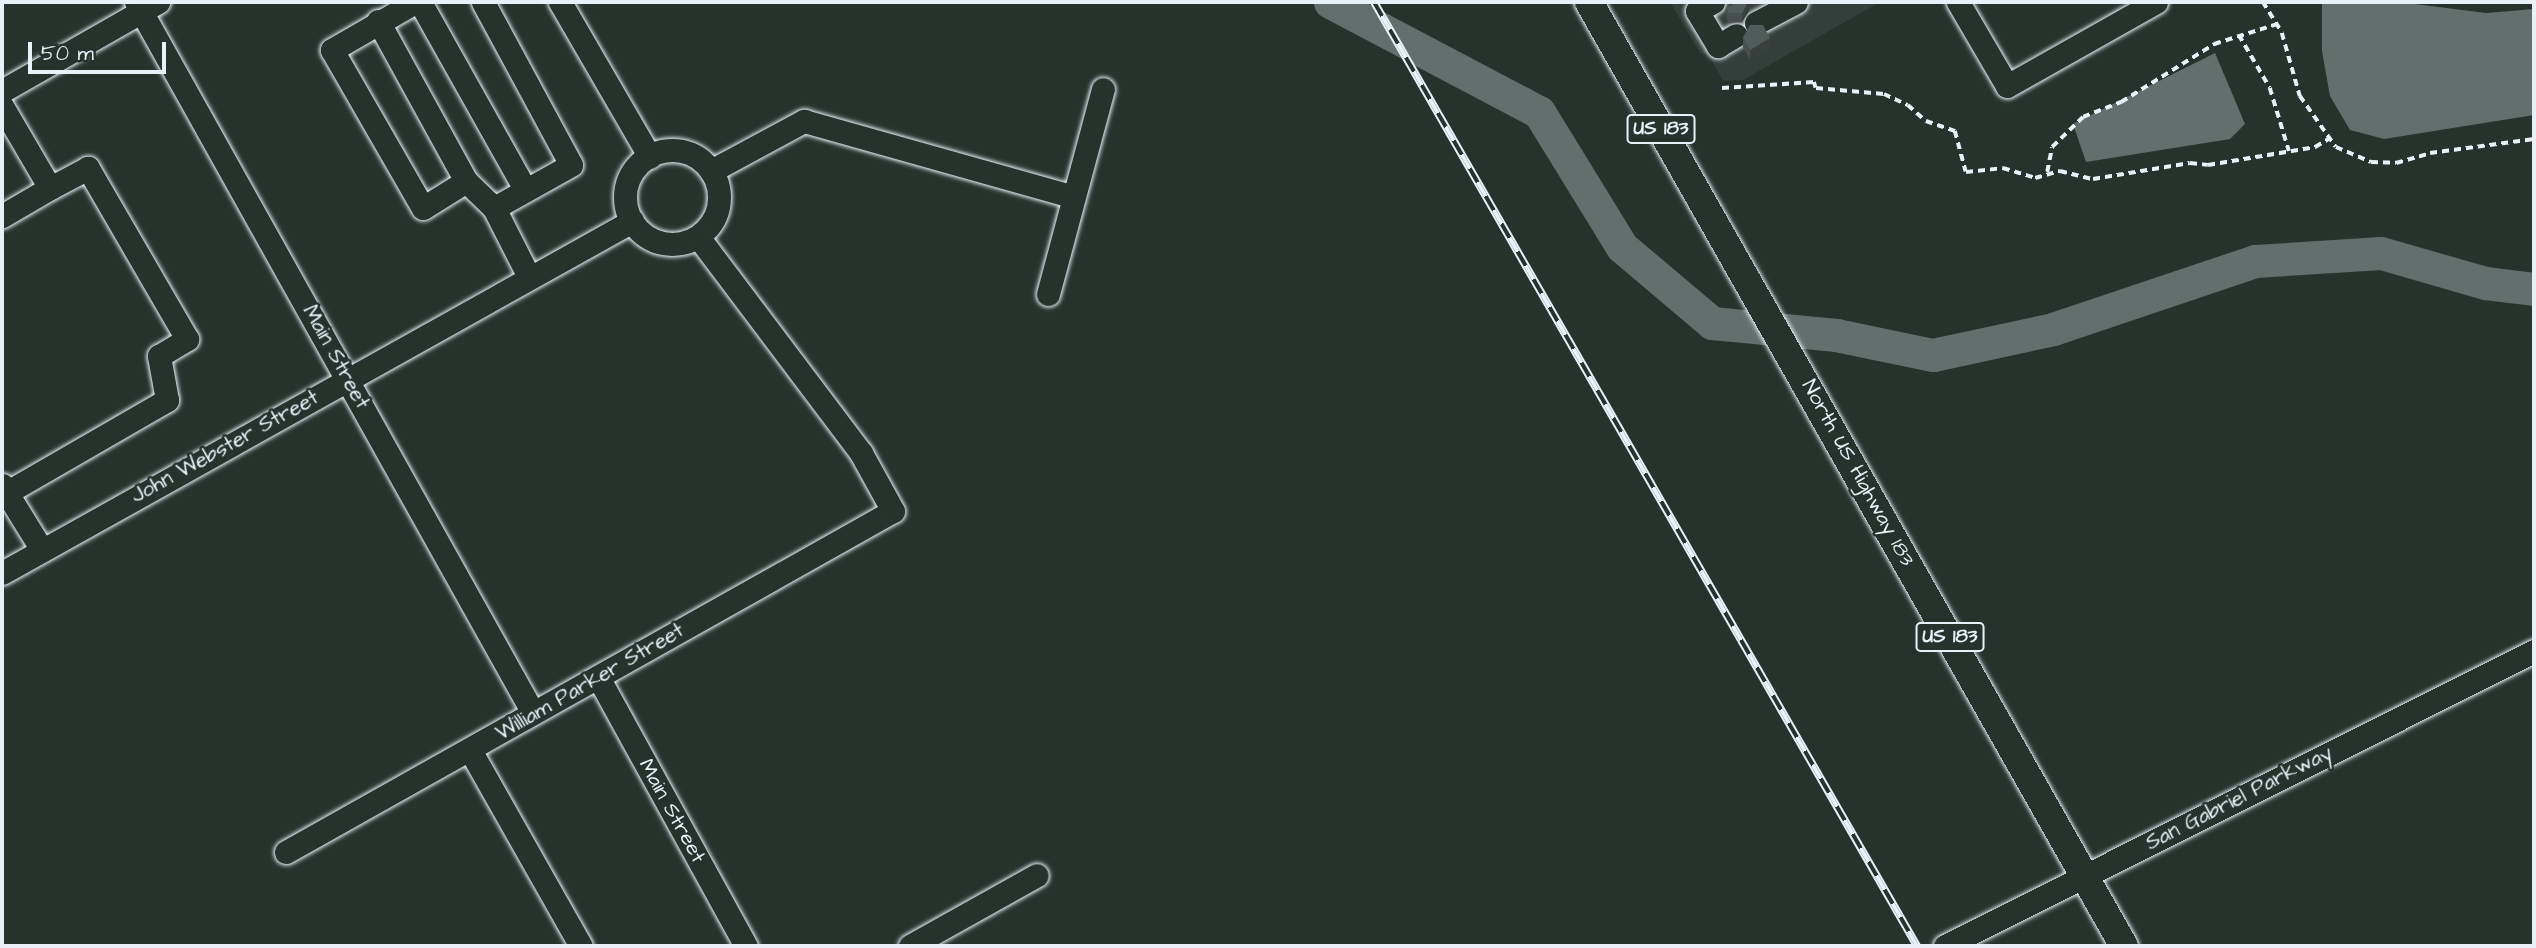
<!DOCTYPE html>
<html>
<head>
<meta charset="utf-8">
<style>
	body { margin:0 }
	#map { position:relative; width:2536px; height:948px; overflow:hidden; background:#26332d; font-family:"Architects Daughter",sans-serif }
	div>[style] { position:absolute }
	[style*='--x'] { left:calc(var(--x)*1px); top:calc(var(--y)*1px); width:calc(var(--w)*1px); rotate:calc(var(--a)*1deg) }
	.built>* { inset:0; background:#333f3a }
	.water>* { inset:0; background:#636f6d }
	.river>* { height:33px; margin:-16.5px; padding:0 16.5px; transform-origin:16.5px; border-radius:16.5px; background:#636f6d }
	.path>* { height:3.5px; margin-top:-1.75px; transform-origin:0; background:repeating-linear-gradient(90deg,#e8f1f8 0 7px,transparent 0 12px) }
	.roads { filter:drop-shadow(0 0 2px #e8f1f8) drop-shadow(0 0 2px #e8f1f8) }
	.minor>* { height:23px; margin:-11.5px; padding:0 11.5px; transform-origin:11.5px; border-radius:11.5px; background:#26332d }
	.minor>.ring { margin:-11.5px; padding:0; box-sizing:content-box; background:none; border:23px solid #26332d; border-radius:50% }
	.major>* { height:28px; margin:-14px; padding:0 14px; transform-origin:14px; border-radius:14px; background:#26332d }
	.rail>* { height:8px; margin-top:-4px; transform-origin:0; background:repeating-linear-gradient(90deg,#26332d 0 16px,#e8f1f8 0 32px); box-sizing:border-box; border-block:2px solid #e8f1f8 }
	.wall>* { inset:0; background:#454f4d }
	.shaded-wall>* { inset:0; background:#38403e }
	.building>* { inset:0; background:#505c59 }
	span { translate:-50% -50%; white-space:nowrap; text-align:center; line-height:1.15; -webkit-text-stroke:5px #26332d; paint-order:stroke }
	.shield-label span { padding:2px 5px; background:#26332d; border:2px solid; border-radius:5px; -webkit-text-stroke-width:0 }
	.shield-label { font-size:19px; color:#e8f1f8; font-weight:700 }
	.street-label { font-size:21px; color:#e8f1f8 }
	.frame { position:absolute; inset:0; border:4px solid #e8f1f8; pointer-events:none }
	.scale { position:absolute; left:28px; top:42px; width:138px; height:32px; box-sizing:border-box; border:4px solid #e8f1f8; border-top:0; padding-left:9px; font-size:21px; line-height:24px; white-space:nowrap; color:#e8f1f8; -webkit-text-stroke:5px #26332d; paint-order:stroke }
</style>
</head>
<body>
<div id="map">
	<div class="built">
		<i style="clip-path:polygon(1670px 2px,1880px 2px,1743px 80px,1723px 81px,1708px 54px,1700px 53px)"></i>
	</div>
	<div class="water">
		<i style="clip-path:polygon(2322px 2px,2399px 2px,2486px 13px,2534px 9px,2534px 115px,2384px 139px,2350px 130px,2330px 96px,2322px 51px)"></i>
		<i style="clip-path:polygon(2215px 53px,2245px 124px,2230px 139px,2086px 162px,2073px 124px)"></i>
	</div>
	<div class="river">
		<i style="--x:1330;--y:2;--w:236;--a:27.8"></i>
		<i style="--x:1539;--y:112;--w:158;--a:58.4"></i>
		<i style="--x:1622;--y:247;--w:118;--a:40.2"></i>
		<i style="--x:1712;--y:323;--w:125;--a:5.5"></i>
		<i style="--x:1836;--y:335;--w:99;--a:11.7"></i>
		<i style="--x:1933;--y:355;--w:123;--a:-12.2"></i>
		<i style="--x:2053;--y:329;--w:213;--a:-18.6"></i>
		<i style="--x:2255;--y:261;--w:126;--a:-3.6"></i>
		<i style="--x:2381;--y:253;--w:108;--a:16.1"></i>
		<i style="--x:2485;--y:283;--w:49;--a:7"></i>
	</div>
	<div class="path">
		<i style="--x:2263;--y:2;--w:36;--a:58"></i>
		<i style="--x:2282;--y:33;--w:66;--a:74.1"></i>
		<i style="--x:2300;--y:96;--w:62;--a:54.8"></i>
		<i style="--x:2336;--y:147;--w:38;--a:23"></i>
		<i style="--x:2371;--y:162;--w:25;--a:2"></i>
		<i style="--x:2396;--y:163;--w:35;--a:-16"></i>
		<i style="--x:2430;--y:153;--w:105;--a:-7.7"></i>
		<i style="--x:2239;--y:35;--w:61;--a:59.7"></i>
		<i style="--x:2270;--y:88;--w:66;--a:73.2"></i>
		<i style="--x:1722;--y:88;--w:92;--a:-3.7"></i>
		<i style="--x:1814;--y:82;--w:6;--a:72"></i>
		<i style="--x:1816;--y:88;--w:68;--a:5"></i>
		<i style="--x:1884;--y:94;--w:26;--a:25"></i>
		<i style="--x:1908;--y:105;--w:24;--a:42"></i>
		<i style="--x:1926;--y:121;--w:31;--a:19"></i>
		<i style="--x:1955;--y:131;--w:42;--a:75"></i>
		<i style="--x:1966;--y:172;--w:37;--a:-6"></i>
		<i style="--x:2003;--y:168;--w:34;--a:17"></i>
		<i style="--x:2035;--y:178;--w:26;--a:-16"></i>
		<i style="--x:2060;--y:171;--w:34;--a:14"></i>
		<i style="--x:2093;--y:179;--w:98;--a:-9.4"></i>
		<i style="--x:2190;--y:163;--w:18;--a:6"></i>
		<i style="--x:2208;--y:165;--w:109;--a:-9.5"></i>
		<i style="--x:2315;--y:147;--w:17;--a:-31"></i>
		<i style="--x:2047;--y:172;--w:25;--a:-79"></i>
		<i style="--x:2052;--y:147;--w:43;--a:-44.1"></i>
		<i style="--x:2083;--y:117;--w:41;--a:-21.5"></i>
		<i style="--x:2121;--y:102;--w:110;--a:-31.9"></i>
		<i style="--x:2214;--y:44;--w:66;--a:-17.6"></i>
	</div>
	<div class="roads">
		<div class="minor">
			<i style="--x:136;--y:2;--w:814;--a:60.82"></i>
			<i style="--x:415;--y:2;--w:96;--a:150"></i>
			<i style="--x:332;--y:50;--w:182;--a:60.1"></i>
			<i style="--x:423;--y:208;--w:51;--a:-32.1"></i>
			<i style="--x:466;--y:181;--w:39;--a:44"></i>
			<i style="--x:494;--y:208;--w:77;--a:63.1"></i>
			<i style="--x:420;--y:2;--w:214;--a:60.7"></i>
			<i style="--x:483;--y:2;--w:185;--a:61.6"></i>
			<i style="--x:571;--y:165;--w:88;--a:150.8"></i>
			<i style="--x:560;--y:2;--w:179;--a:59.9"></i>
			<i style="--x:1713;--y:2;--w:18;--a:151"></i>
			<i style="--x:1697;--y:11;--w:41;--a:59"></i>
			<i style="--x:1718;--y:46;--w:21;--a:-31"></i>
			<i style="--x:1958;--y:2;--w:97;--a:59.7"></i>
			<i style="--x:2007;--y:86;--w:171;--a:-29.4"></i>
			<i style="--x:378;--y:21;--w:183;--a:61.2"></i>
			<i style="--x:1756;--y:23;--w:45;--a:-27.7"></i>
			<i style="--x:2;--y:91;--w:180;--a:-29.7"></i>
			<i style="--x:2;--y:106;--w:95;--a:59.7"></i>
			<i style="--x:50;--y:188;--w:56;--a:149.7"></i>
			<i class="ring" style="left:625px;top:150px;width:71px;height:71px"></i>
			<i style="--x:711;--y:171;--w:106;--a:-28.3"></i>
			<i style="--x:804;--y:121;--w:280;--a:15.7"></i>
			<i style="--x:1048;--y:294;--w:212;--a:-75"></i>
			<i style="--x:2;--y:485;--w:76;--a:58.4"></i>
			<i style="--x:6;--y:493;--w:186;--a:-30"></i>
			<i style="--x:167;--y:400;--w:45;--a:-100.3"></i>
			<i style="--x:159;--y:356;--w:33;--a:-31"></i>
			<i style="--x:187;--y:339;--w:198;--a:-120.1"></i>
			<i style="--x:88;--y:168;--w:43;--a:152.2"></i>
			<i style="--x:2;--y:573;--w:722;--a:-29.19"></i>
			<i style="--x:598;--y:677;--w:307;--a:61.2"></i>
			<i style="--x:470;--y:750;--w:225;--a:60.5"></i>
			<i style="--x:286;--y:852;--w:696;--a:-29.33"></i>
			<i style="--x:893;--y:511;--w:66;--a:-118.9"></i>
			<i style="--x:861;--y:453;--w:271;--a:-127"></i>
			<i style="--x:910;--y:946;--w:145;--a:-29.2"></i>
			<i style="--x:1945;--y:946;--w:659;--a:-26.6"></i>
		</div>
		<div class="major">
			<i style="--x:1589;--y:2;--w:1085;--a:60.46"></i>
		</div>
	</div>
	<div class="rail">
		<i style="--x:1374;--y:2;--w:1089;--a:60.09"></i>
	</div>
	<div class="wall">
		<i style="clip-path:polygon(1726px 8px,1749px 11px,1742px 22px,1729px 23px,1726px 18px)"></i>
		<i style="clip-path:polygon(1743px 37px,1770px 48px,1750px 60px,1743px 47px)"></i>
	</div>
	<div class="shaded-wall">
		<i style="clip-path:polygon(1749px 2px,1749px 11px,1742px 22px,1742px 13px)"></i>
		<i style="clip-path:polygon(1770px 38px,1770px 48px,1750px 60px,1750px 50px)"></i>
	</div>
	<div class="building">
		<i style="clip-path:polygon(1737px 2px,1748px 2px,1742px 13px,1729px 13px,1726px 8px)"></i>
		<i style="clip-path:polygon(1750px 25px,1763px 25px,1770px 38px,1750px 50px,1743px 37px)"></i>
	</div>
	<div class="shield-label">
		<span style="left:1661px;top:129px">US 183</span>
		<span style="left:1950px;top:637px">US 183</span>
	</div>
	<div class="street-label">
		<span style="left:336px;top:357px;rotate:61deg">Main Street</span>
		<span style="left:225px;top:447px;rotate:-29deg">John Webster Street</span>
		<span style="left:1858px;top:473px;rotate:61deg">North US Highway 183</span>
		<span style="left:590px;top:682px;rotate:-30deg">William Parker Street</span>
		<span style="left:2239px;top:798px;rotate:-27deg">San Gabriel Parkway</span>
		<span style="left:672px;top:811px;rotate:61deg">Main Street</span>
	</div>
	<div class="frame"></div>
	<div class="scale">50 m</div>
</div>
</body>
</html>
